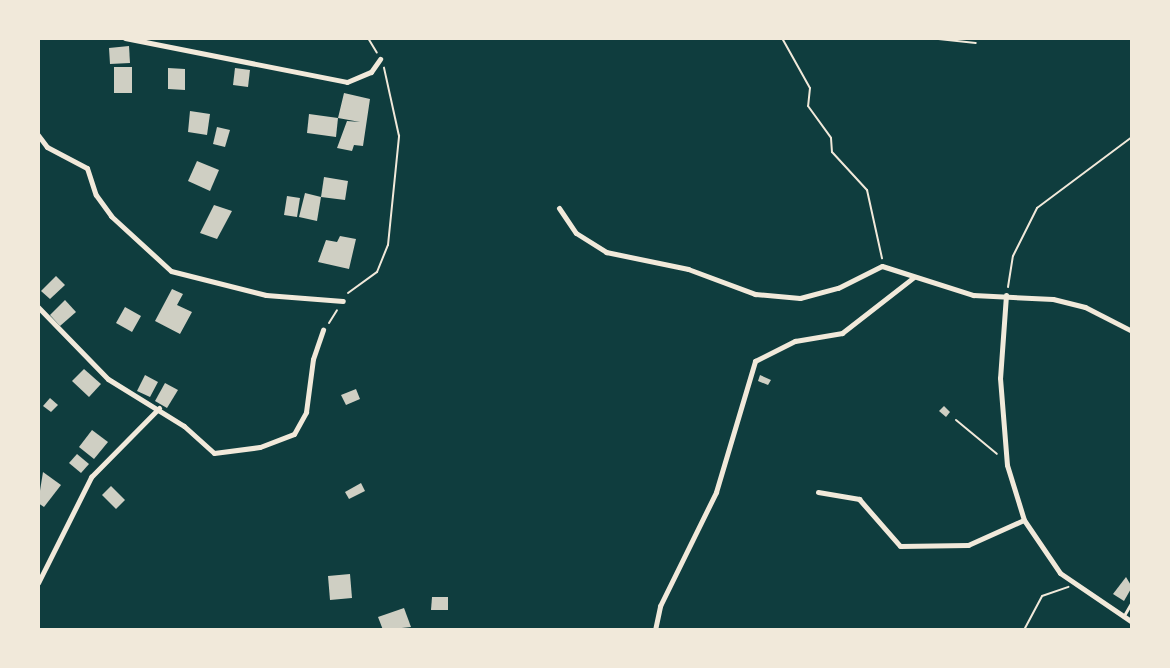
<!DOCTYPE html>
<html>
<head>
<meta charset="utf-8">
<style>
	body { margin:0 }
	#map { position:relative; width:1170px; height:668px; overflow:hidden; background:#0f3d3e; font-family:"Noto Sans",sans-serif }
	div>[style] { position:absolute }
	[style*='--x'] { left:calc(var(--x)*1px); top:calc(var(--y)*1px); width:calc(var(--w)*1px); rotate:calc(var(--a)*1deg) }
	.building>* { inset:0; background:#cfcfc3 }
	.path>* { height:2px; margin:-1px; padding:0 1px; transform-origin:1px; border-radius:1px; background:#f1e9da }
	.service>* { height:2.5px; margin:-1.25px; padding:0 1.25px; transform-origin:1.25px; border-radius:1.25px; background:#f1e9da }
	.minor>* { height:5px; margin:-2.5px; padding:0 2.5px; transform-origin:2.5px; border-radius:2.5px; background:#f1e9da }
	span { translate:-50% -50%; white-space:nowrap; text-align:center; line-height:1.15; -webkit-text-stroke:6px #f1e9da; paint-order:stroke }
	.frame { position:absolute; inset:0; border:40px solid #f1e9da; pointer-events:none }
</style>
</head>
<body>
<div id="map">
	<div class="building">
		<i style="clip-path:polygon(129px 46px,130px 63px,110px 64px,109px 48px)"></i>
		<i style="clip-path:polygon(114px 67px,132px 67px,132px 93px,114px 93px)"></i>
		<i style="clip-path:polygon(168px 68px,185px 69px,185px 90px,168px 89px)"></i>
		<i style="clip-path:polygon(235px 68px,250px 70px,248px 87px,233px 85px)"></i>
		<i style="clip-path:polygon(344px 93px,370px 99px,363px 146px,354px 145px,352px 151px,337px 148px,347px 121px,360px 122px,338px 118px)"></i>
		<i style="clip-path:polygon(190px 111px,210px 114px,207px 135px,188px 132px)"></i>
		<i style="clip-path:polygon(309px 114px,338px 118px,336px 137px,307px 133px)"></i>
		<i style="clip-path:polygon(217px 127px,230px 130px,225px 147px,213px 144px)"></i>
		<i style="clip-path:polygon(197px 161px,219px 170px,210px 191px,188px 181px)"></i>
		<i style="clip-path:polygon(324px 177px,348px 181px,345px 200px,321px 197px)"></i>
		<i style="clip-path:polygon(305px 193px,321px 197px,317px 221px,299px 217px)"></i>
		<i style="clip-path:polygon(287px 196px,300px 198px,297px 217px,284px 215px)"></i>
		<i style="clip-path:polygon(214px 205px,232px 211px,217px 239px,200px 233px)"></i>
		<i style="clip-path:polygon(340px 236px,356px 239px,349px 269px,318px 262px,326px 240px,337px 242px)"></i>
		<i style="clip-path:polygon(56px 276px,65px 285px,50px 299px,41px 291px)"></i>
		<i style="clip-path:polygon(172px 289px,183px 294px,177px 305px,192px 312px,180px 334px,155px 321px)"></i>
		<i style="clip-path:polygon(65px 300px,76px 312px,60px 326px,50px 315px)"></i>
		<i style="clip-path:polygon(125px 307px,141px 316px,132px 332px,116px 323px)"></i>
		<i style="clip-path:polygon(84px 369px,101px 384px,89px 397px,72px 381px)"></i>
		<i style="clip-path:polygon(145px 375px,158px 382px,150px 397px,137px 391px)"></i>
		<i style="clip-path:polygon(760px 375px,771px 380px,768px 385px,758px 381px)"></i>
		<i style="clip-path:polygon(165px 383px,178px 390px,167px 408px,155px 401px)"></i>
		<i style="clip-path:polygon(356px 389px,360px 399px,346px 405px,341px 395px)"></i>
		<i style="clip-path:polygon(50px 398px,58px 405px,51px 412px,43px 406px)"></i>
		<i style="clip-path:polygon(944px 406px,950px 412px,946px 417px,939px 411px)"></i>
		<i style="clip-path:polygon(92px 430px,108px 442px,94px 459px,79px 447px)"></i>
		<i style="clip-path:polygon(77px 454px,89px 464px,81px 473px,69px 463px)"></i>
		<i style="clip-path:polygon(43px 472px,61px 485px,44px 507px,38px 503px)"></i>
		<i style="clip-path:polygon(361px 483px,365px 491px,349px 499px,345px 492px)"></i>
		<i style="clip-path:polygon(111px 486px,125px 500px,116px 509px,102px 495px)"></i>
		<i style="clip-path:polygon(350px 574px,352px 598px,330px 600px,328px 576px)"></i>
		<i style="clip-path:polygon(1126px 577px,1132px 587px,1124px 601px,1113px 594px)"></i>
		<i style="clip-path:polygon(432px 597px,448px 597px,448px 610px,431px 610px)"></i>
		<i style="clip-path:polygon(404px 608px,411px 627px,383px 630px,378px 617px)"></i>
	</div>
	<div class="path">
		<i style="--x:368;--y:38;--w:17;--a:59"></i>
		<i style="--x:782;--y:38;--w:57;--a:60.8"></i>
		<i style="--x:810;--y:88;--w:18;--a:96"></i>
		<i style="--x:808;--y:106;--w:39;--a:54"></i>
		<i style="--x:831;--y:138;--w:14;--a:86"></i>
		<i style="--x:832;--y:152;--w:52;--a:47.4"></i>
		<i style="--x:867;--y:190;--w:70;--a:77.6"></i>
		<i style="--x:929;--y:38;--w:47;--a:6.1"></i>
		<i style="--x:1008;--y:287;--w:31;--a:-81"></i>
		<i style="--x:1013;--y:256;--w:54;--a:-63.4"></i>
		<i style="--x:1037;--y:208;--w:119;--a:-36.8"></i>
		<i style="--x:348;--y:293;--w:36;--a:-36"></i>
		<i style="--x:377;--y:272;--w:29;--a:-68"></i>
		<i style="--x:388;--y:245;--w:110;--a:-84.2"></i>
		<i style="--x:399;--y:136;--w:70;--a:-102.4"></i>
		<i style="--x:329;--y:323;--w:15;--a:-58"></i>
		<i style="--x:956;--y:420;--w:53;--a:39.7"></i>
		<i style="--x:1024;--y:630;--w:38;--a:-62"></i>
		<i style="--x:1042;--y:596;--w:28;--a:-19"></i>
	</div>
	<div class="service">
		<i style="--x:1125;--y:614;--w:14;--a:-60"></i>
	</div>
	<div class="minor">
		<i style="--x:125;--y:38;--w:226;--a:11.2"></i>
		<i style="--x:347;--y:82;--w:26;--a:-23"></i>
		<i style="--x:371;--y:72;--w:16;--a:-55"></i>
		<i style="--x:38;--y:135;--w:15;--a:53"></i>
		<i style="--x:47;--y:147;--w:45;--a:27.7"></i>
		<i style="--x:87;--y:168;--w:28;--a:72"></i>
		<i style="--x:96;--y:195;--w:26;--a:54"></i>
		<i style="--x:111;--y:216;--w:81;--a:42.5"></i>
		<i style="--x:171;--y:271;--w:98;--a:14.2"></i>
		<i style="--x:266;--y:295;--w:77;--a:4.5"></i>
		<i style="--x:559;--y:208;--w:30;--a:56"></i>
		<i style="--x:576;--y:233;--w:36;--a:32"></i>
		<i style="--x:606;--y:252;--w:84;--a:11.7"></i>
		<i style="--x:688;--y:269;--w:72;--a:20.5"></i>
		<i style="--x:755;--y:294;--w:45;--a:5.1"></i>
		<i style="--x:800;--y:298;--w:39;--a:-15"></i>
		<i style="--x:838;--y:288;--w:49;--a:-26.6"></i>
		<i style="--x:882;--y:266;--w:96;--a:17.7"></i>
		<i style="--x:973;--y:295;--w:80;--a:2.9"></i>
		<i style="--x:1053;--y:299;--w:33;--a:14"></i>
		<i style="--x:1085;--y:307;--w:53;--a:27.1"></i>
		<i style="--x:1006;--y:295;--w:83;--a:94.1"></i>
		<i style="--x:1000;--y:378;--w:87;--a:85.4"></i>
		<i style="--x:1007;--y:465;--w:58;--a:72.8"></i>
		<i style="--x:1024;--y:520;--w:64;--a:55.8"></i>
		<i style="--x:1060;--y:573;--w:87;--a:34.2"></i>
		<i style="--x:38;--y:307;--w:100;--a:45.8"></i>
		<i style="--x:108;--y:379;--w:89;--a:31.7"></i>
		<i style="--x:184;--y:426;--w:40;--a:42"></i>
		<i style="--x:214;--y:453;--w:46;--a:-7.4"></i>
		<i style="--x:260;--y:447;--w:36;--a:-21"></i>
		<i style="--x:294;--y:434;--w:25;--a:-61"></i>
		<i style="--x:306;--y:412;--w:53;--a:-82.5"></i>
		<i style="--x:313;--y:359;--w:31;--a:-71"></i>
		<i style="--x:818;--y:492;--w:42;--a:9.7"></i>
		<i style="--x:859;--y:499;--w:62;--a:48.9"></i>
		<i style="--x:900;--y:546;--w:68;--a:-0.8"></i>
		<i style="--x:968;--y:545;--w:61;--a:-24.1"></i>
		<i style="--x:38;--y:583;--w:119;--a:-63.4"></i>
		<i style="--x:91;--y:477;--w:97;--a:-45.4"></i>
		<i style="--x:655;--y:630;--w:25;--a:-78"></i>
		<i style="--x:660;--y:606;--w:127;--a:-63.8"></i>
		<i style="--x:716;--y:492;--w:137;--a:-73.4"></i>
		<i style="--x:755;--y:361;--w:45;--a:-26.6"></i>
		<i style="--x:795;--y:341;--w:48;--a:-9.7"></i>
		<i style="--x:842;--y:333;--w:91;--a:-37.9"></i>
	</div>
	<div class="frame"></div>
</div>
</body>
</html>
